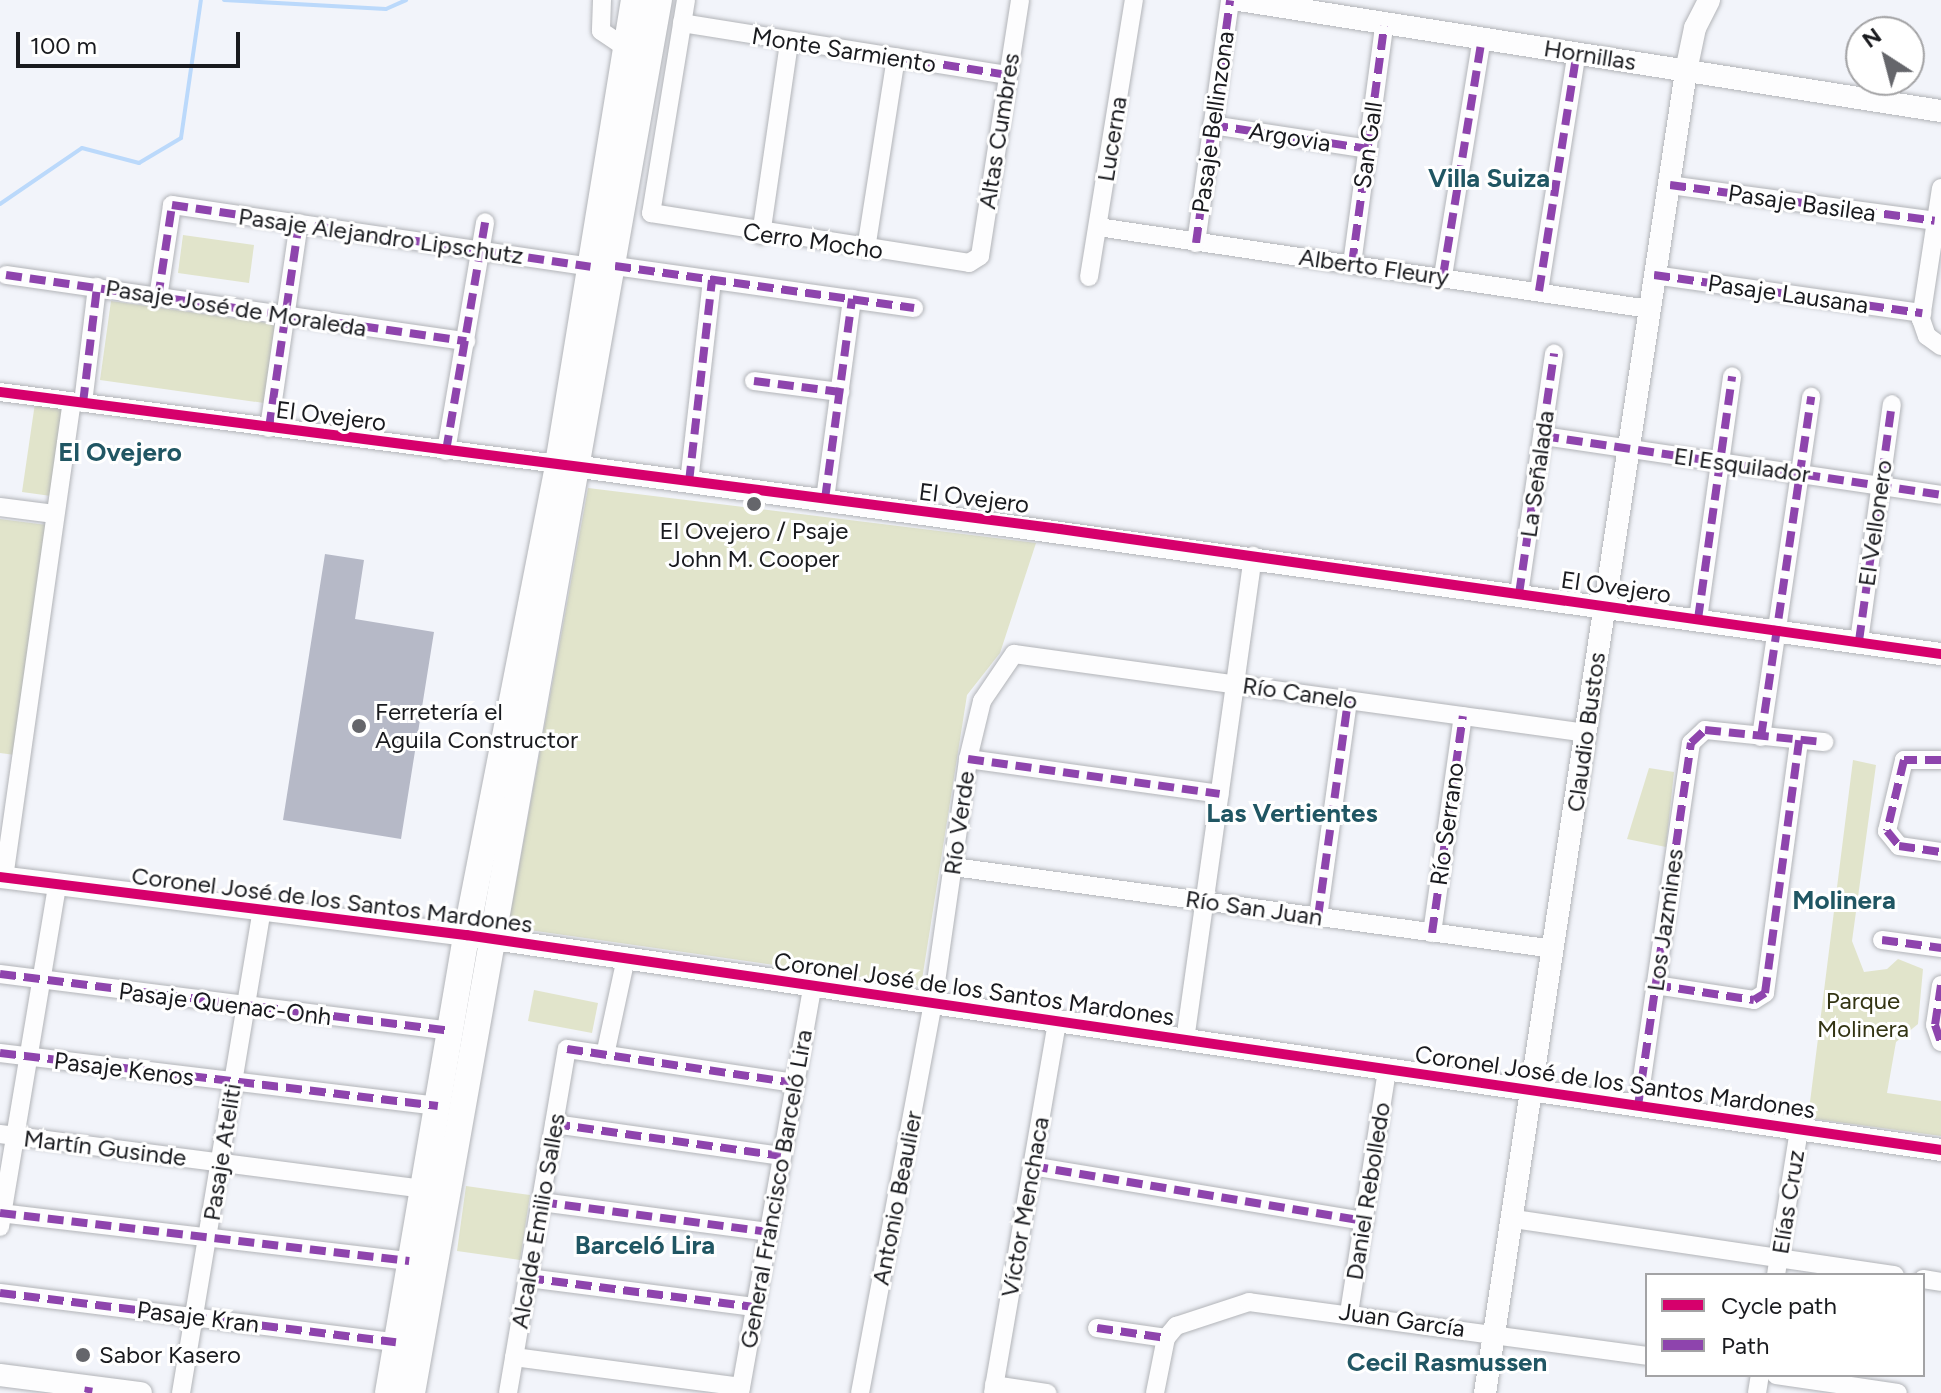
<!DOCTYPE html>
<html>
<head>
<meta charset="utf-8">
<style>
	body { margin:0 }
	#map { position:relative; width:1941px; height:1393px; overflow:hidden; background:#f2f4fa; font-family:Figtree,sans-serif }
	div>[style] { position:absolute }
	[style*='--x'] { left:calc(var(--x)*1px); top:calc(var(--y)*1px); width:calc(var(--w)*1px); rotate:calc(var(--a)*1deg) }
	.green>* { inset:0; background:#e1e4cb }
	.stream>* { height:4px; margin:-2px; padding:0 2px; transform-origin:2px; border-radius:2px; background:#bbd9fb }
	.building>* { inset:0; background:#b6b9c7 }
	.roads { filter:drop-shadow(0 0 2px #b2b4b8) drop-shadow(0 0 2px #b2b4b8) }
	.minor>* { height:18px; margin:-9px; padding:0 9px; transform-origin:9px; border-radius:9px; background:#fdfdfe }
	.tertiary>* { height:22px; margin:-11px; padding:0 11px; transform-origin:11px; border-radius:11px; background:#fdfdfe }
	.secondary>* { height:26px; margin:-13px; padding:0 13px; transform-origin:13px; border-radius:13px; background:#fdfdfe }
	.quiet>* { height:8px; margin-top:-4px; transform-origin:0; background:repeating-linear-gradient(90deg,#8e44ad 0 16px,transparent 0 24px) }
	.cycleway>* { height:10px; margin:-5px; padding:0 5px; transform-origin:5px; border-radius:5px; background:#d6006c }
	.dots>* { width:22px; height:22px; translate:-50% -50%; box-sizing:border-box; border:4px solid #fff; border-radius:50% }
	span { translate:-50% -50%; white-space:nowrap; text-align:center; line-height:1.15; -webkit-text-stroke:6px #fff; paint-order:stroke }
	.street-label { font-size:24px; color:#191a1e }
	.poi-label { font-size:24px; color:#191a1e }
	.left { translate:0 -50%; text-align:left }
	.park-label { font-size:24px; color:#333413 }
	.neighbourhood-label { font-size:26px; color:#205663; font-weight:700 }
	.legend { position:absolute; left:1645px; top:1273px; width:280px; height:104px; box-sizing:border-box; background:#fff; border:2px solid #a3a3a5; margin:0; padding:10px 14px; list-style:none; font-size:24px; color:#191a1e }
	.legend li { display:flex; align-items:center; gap:16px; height:40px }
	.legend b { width:40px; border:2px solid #a3a3a5 }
	.north { position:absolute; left:1845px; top:16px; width:80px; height:80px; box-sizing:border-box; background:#fff; border:2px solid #a3a3a5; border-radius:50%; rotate:324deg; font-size:22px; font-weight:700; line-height:32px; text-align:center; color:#191a1e }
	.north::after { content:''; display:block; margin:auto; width:28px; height:36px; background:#65666b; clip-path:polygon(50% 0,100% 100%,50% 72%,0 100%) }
	.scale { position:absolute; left:16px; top:32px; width:224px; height:36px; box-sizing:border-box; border:4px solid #191a1e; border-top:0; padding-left:10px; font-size:24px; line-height:28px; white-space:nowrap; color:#191a1e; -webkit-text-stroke:6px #fff; paint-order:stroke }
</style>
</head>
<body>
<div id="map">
	<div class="green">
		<i style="clip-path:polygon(183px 235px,254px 245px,249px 283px,178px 273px)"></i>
		<i style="clip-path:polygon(111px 301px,275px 324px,264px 403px,100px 380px)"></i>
		<i style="clip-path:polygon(35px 403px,65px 408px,51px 496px,22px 492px)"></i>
		<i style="clip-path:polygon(588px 488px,1036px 543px,1000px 653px,967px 695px,921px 986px,508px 927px)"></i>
		<i style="clip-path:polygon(0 519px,47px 525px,15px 755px,0 753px)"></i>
		<i style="clip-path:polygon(1853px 760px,1876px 765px,1852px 941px,1864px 972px,1887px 969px,1898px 959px,1923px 969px,1918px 1024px,1896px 1042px,1887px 1093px,1941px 1101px,1941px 1136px,1808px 1118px)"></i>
		<i style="clip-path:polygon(1649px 768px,1674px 772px,1666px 847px,1627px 839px)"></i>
		<i style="clip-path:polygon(534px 990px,598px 1003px,592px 1033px,528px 1021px)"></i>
		<i style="clip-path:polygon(466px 1186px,530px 1195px,520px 1260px,457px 1251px)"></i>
	</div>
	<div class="stream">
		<i style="--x:224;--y:0;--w:162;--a:3.2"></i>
		<i style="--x:386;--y:9;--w:22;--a:-24"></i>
		<i style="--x:0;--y:204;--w:99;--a:-34.3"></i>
		<i style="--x:82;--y:148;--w:59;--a:14.7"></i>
		<i style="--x:139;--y:163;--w:49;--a:-30.8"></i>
		<i style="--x:181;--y:138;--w:139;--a:-81.8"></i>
	</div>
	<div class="building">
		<i style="clip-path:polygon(325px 554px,364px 560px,355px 619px,434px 632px,401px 839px,283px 820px)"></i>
	</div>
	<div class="roads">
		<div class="minor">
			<i style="--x:602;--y:0;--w:31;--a:92"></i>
			<i style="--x:601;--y:31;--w:30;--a:34"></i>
			<i style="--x:686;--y:0;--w:216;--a:99.3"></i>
			<i style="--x:651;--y:213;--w:322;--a:8.9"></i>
			<i style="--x:969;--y:263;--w:13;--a:-32"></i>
			<i style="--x:980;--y:256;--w:259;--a:-81.1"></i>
			<i style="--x:682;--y:23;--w:329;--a:9.1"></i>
			<i style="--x:1212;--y:125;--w:158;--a:8.7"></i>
			<i style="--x:1670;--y:185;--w:267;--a:7.7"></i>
			<i style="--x:1941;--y:188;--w:133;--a:98.7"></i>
			<i style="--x:1921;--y:319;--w:18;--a:71"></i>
			<i style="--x:1927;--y:336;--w:17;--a:36"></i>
			<i style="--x:1098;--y:227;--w:557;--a:8.46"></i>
			<i style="--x:761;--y:235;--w:195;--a:-81.7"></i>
			<i style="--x:1196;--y:243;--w:245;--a:-82"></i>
			<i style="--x:866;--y:249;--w:194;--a:-81.1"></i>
			<i style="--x:1352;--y:264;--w:240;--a:-82.3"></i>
			<i style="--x:615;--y:266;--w:302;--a:8"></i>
			<i style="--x:6;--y:275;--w:465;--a:8.2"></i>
			<i style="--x:1654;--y:275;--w:271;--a:8.1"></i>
			<i style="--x:1443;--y:276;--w:240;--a:-80.7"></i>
			<i style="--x:1089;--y:277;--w:281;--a:-80.8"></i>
			<i style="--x:1539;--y:291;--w:242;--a:-81"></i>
			<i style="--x:158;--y:298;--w:94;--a:-81.4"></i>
			<i style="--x:172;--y:205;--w:423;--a:8.4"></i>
			<i style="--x:754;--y:381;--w:87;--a:7.3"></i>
			<i style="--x:0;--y:392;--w:563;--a:7.35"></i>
			<i style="--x:83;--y:403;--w:117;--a:-83.1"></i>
			<i style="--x:269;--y:428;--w:207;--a:-81.7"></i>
			<i style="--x:1543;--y:436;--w:402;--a:8.4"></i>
			<i style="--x:446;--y:451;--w:232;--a:-80.3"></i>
			<i style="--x:689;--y:482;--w:203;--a:-83.5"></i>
			<i style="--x:825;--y:499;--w:202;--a:-82.3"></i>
			<i style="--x:0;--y:507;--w:55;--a:7.3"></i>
			<i style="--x:1519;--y:594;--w:243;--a:-81.7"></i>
			<i style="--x:1698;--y:619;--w:245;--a:-82"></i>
			<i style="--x:1859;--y:641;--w:239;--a:-82.1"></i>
			<i style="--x:1761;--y:737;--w:344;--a:-81.6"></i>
			<i style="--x:968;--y:759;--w:254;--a:7.9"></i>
			<i style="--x:1941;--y:760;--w:37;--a:180"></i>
			<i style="--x:1904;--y:760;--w:73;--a:103.5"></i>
			<i style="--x:1887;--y:831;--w:19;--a:51"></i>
			<i style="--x:1899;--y:846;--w:42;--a:8.1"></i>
			<i style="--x:954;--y:867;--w:606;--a:7.78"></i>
			<i style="--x:4;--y:878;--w:481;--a:-81.9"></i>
			<i style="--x:1318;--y:917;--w:219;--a:-82.1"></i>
			<i style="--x:1432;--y:933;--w:219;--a:-81.9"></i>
			<i style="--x:1882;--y:940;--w:60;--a:7.7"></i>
			<i style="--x:0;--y:974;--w:455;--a:7.2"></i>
			<i style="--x:1655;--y:985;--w:100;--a:8.6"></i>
			<i style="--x:1754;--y:1000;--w:13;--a:-32"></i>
			<i style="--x:1765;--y:993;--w:255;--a:-82.3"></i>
			<i style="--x:1941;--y:985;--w:40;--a:98.5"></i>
			<i style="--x:1935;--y:1025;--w:18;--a:71"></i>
			<i style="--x:1185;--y:1040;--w:489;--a:-82"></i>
			<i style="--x:0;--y:1053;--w:441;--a:6.9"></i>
			<i style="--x:605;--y:1055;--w:99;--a:-77.8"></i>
			<i style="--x:1638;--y:1106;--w:367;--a:-81.7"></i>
			<i style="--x:1691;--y:743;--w:19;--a:-43"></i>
			<i style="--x:1705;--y:730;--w:120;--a:5.8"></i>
			<i style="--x:554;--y:1124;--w:229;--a:8"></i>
			<i style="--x:0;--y:1134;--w:438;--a:7.4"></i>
			<i style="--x:1032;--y:1166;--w:337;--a:9.4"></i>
			<i style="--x:541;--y:1202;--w:229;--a:7.5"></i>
			<i style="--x:0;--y:1213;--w:412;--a:6.7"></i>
			<i style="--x:1514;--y:1219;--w:385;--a:8.4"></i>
			<i style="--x:0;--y:1227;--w:346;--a:-80.5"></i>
			<i style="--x:1776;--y:1275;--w:148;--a:-81"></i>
			<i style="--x:528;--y:1278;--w:228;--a:7.3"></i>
			<i style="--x:1923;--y:1279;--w:18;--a:9"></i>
			<i style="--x:0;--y:1293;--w:399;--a:7.1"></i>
			<i style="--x:1349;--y:1313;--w:247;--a:-81.1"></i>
			<i style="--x:1097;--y:1328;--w:70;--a:8.2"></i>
			<i style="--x:514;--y:1357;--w:229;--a:7.5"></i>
			<i style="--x:1776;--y:1375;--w:123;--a:8.4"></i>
			<i style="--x:994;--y:1385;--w:54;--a:8.6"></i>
			<i style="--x:181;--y:1393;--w:489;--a:-80.5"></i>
			<i style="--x:508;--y:1393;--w:349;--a:-80.3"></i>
			<i style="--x:567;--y:1049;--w:231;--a:8.5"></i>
			<i style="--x:740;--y:1393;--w:414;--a:-79.9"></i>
			<i style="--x:860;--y:1393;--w:397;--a:-79.4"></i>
			<i style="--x:933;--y:1003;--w:246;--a:-81.8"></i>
			<i style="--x:968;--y:759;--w:60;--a:-76.4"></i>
			<i style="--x:982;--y:701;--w:57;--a:-55.8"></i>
			<i style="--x:1014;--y:654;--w:577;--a:7.86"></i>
			<i style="--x:993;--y:1393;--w:377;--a:-80.2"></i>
			<i style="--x:1155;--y:1393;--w:56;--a:-78.7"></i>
			<i style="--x:1166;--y:1338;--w:16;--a:-50"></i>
			<i style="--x:1176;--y:1326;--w:77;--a:-18.2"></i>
			<i style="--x:1249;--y:1302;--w:402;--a:7.7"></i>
			<i style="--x:1757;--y:1393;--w:18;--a:-81"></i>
		</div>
		<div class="tertiary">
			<i style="--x:1239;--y:0;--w:711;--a:8.99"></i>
			<i style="--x:559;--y:464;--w:1395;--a:7.83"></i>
			<i style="--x:0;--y:877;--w:470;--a:7.1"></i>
			<i style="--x:466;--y:935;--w:1491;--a:8.29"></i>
			<i style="--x:0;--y:1375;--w:142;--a:7.3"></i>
			<i style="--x:1485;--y:1393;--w:1337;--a:-81.35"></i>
			<i style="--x:1686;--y:71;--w:44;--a:-78.2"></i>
			<i style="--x:1695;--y:28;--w:31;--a:-63"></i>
		</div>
		<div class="secondary">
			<i style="--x:388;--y:1393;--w:465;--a:-80.3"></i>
			<i style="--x:466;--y:935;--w:480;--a:-78.9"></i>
			<i style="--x:558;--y:464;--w:470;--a:-80.7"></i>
			<i style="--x:412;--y:1393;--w:1415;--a:-79.95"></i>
		</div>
	</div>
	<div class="quiet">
		<i style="--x:896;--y:57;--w:112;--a:9.2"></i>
		<i style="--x:1212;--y:125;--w:158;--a:8.7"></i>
		<i style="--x:1670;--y:185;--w:267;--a:7.7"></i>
		<i style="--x:1196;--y:243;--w:245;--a:-82"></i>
		<i style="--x:1352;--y:264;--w:240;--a:-82.3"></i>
		<i style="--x:615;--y:266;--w:302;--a:8"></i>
		<i style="--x:6;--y:275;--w:465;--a:8.2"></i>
		<i style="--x:1654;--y:275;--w:271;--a:8.1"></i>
		<i style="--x:1443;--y:276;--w:240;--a:-80.7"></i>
		<i style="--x:1539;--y:291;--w:242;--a:-81"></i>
		<i style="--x:158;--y:298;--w:94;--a:-81.4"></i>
		<i style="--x:172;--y:205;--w:423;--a:8.4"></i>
		<i style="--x:754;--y:381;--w:87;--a:7.3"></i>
		<i style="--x:83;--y:403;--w:117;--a:-83.1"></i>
		<i style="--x:269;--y:428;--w:207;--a:-81.7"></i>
		<i style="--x:1543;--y:436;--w:402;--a:8.4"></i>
		<i style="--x:446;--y:451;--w:232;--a:-80.3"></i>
		<i style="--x:689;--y:482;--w:203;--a:-83.5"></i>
		<i style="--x:825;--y:499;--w:202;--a:-82.3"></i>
		<i style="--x:1519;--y:594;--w:243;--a:-81.7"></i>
		<i style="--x:1698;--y:619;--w:245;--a:-82"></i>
		<i style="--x:1859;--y:641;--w:239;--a:-82.1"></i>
		<i style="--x:1761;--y:737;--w:344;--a:-81.6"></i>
		<i style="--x:968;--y:759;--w:254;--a:7.9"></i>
		<i style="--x:1941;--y:760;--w:37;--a:180"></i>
		<i style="--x:1904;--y:760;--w:73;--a:103.5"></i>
		<i style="--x:1887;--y:831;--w:19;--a:51"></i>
		<i style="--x:1899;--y:846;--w:42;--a:8.1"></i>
		<i style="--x:1318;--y:917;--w:219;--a:-82.1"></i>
		<i style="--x:1432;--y:933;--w:219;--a:-81.9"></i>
		<i style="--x:1882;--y:940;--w:60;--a:7.7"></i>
		<i style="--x:0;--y:974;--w:455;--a:7.2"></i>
		<i style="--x:1655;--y:985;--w:100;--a:8.6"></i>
		<i style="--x:1754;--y:1000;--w:13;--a:-32"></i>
		<i style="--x:1765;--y:993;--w:255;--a:-82.3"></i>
		<i style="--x:1941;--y:985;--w:40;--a:98.5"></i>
		<i style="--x:1935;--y:1025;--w:18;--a:71"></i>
		<i style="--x:567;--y:1049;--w:231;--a:8.5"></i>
		<i style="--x:0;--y:1053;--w:441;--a:6.9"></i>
		<i style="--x:1638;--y:1106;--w:367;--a:-81.7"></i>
		<i style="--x:1691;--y:743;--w:19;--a:-43"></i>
		<i style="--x:1705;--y:730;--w:120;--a:5.8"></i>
		<i style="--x:554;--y:1124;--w:229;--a:8"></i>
		<i style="--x:1032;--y:1166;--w:337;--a:9.4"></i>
		<i style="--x:541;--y:1202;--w:229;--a:7.5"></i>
		<i style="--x:0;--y:1213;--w:412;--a:6.7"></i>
		<i style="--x:528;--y:1278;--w:228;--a:7.3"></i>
		<i style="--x:0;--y:1293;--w:399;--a:7.1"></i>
		<i style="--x:1097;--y:1328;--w:70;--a:8.2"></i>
		<i style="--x:88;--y:1393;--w:6;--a:-81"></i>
	</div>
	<div class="cycleway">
		<i style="--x:0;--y:392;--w:1069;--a:7.36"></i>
		<i style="--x:1060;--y:529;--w:890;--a:8.08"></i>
		<i style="--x:0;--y:877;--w:470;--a:7.1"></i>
		<i style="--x:466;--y:935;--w:1491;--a:8.29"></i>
	</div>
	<div class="dots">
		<i style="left:754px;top:504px;background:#65666b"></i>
		<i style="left:359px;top:726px;background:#65666b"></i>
		<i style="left:83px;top:1355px;background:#65666b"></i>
	</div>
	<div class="street-label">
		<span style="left:844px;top:50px;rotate:9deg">Monte Sarmiento</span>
		<span style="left:1590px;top:55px;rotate:9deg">Hornillas</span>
		<span style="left:1213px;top:122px;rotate:-82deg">Pasaje Bellinzona</span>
		<span style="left:999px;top:131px;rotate:-81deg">Altas Cumbres</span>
		<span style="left:1290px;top:137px;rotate:9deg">Argovia</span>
		<span style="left:1112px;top:139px;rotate:-81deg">Lucerna</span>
		<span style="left:1368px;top:145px;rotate:-82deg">San Gall</span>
		<span style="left:1802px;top:203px;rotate:8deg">Pasaje Basilea</span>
		<span style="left:381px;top:236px;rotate:8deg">Pasaje Alejandro Lipschutz</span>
		<span style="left:813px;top:241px;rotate:8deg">Cerro Mocho</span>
		<span style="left:1374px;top:267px;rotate:8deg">Alberto Fleury</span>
		<span style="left:1788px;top:294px;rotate:8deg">Pasaje Lausana</span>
		<span style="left:236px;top:308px;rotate:9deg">Pasaje José de Moraleda</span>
		<span style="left:331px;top:416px;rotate:7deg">El Ovejero</span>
		<span style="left:1742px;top:465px;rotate:8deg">El Esquilador</span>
		<span style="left:1537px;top:474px;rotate:-82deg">La Señalada</span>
		<span style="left:974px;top:498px;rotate:7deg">El Ovejero</span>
		<span style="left:1875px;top:523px;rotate:-82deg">El Vellonero</span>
		<span style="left:1616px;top:587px;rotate:8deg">El Ovejero</span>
		<span style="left:1300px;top:693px;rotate:8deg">Río Canelo</span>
		<span style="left:1586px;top:732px;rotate:-82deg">Claudio Bustos</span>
		<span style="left:959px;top:823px;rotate:-82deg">Río Verde</span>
		<span style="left:1447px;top:824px;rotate:-82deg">Río Serrano</span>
		<span style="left:332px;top:900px;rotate:7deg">Coronel José de los Santos Mardones</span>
		<span style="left:1254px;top:908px;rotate:8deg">Río San Juan</span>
		<span style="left:1665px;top:920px;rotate:-82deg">Los Jazmines</span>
		<span style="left:974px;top:989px;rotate:8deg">Coronel José de los Santos Mardones</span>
		<span style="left:225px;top:1004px;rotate:7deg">Pasaje Quenac-Onh</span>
		<span style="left:124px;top:1069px;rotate:7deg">Pasaje Kenos</span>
		<span style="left:1615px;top:1082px;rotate:8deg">Coronel José de los Santos Mardones</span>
		<span style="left:105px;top:1148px;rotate:7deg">Martín Gusinde</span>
		<span style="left:222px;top:1152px;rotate:-81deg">Pasaje Ateliti</span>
		<span style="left:776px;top:1189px;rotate:-80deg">General Francisco Barceló Lira</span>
		<span style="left:1368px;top:1191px;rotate:-81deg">Daniel Rebolledo</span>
		<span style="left:897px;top:1198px;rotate:-79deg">Antonio Beaulier</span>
		<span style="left:1788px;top:1202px;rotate:-81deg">Elías Cruz</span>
		<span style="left:1025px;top:1207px;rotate:-80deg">Víctor Menchaca</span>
		<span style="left:538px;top:1221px;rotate:-80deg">Alcalde Emilio Salles</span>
		<span style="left:198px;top:1317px;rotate:7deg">Pasaje Kran</span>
		<span style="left:1402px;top:1320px;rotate:8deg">Juan García</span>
	</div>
	<div class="poi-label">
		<span style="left:754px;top:545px">El Ovejero / Psaje<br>John M. Cooper</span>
		<span class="left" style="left:375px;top:726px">Ferretería el<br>Aguila Constructor</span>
		<span class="left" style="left:99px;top:1355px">Sabor Kasero</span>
	</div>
	<div class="park-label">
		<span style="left:1863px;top:1015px">Parque<br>Molinera</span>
	</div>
	<div class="neighbourhood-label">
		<span style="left:1489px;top:179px">Villa Suiza</span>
		<span style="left:120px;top:453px">El Ovejero</span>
		<span style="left:1292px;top:814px">Las Vertientes</span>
		<span style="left:1844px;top:901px">Molinera</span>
		<span style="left:645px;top:1246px">Barceló Lira</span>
		<span style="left:1447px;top:1363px">Cecil Rasmussen</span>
	</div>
	<ul class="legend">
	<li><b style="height:10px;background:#d6006c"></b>Cycle path</li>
	<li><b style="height:10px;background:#8e44ad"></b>Path</li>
	</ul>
	<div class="north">N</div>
	<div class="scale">100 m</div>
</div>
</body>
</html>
